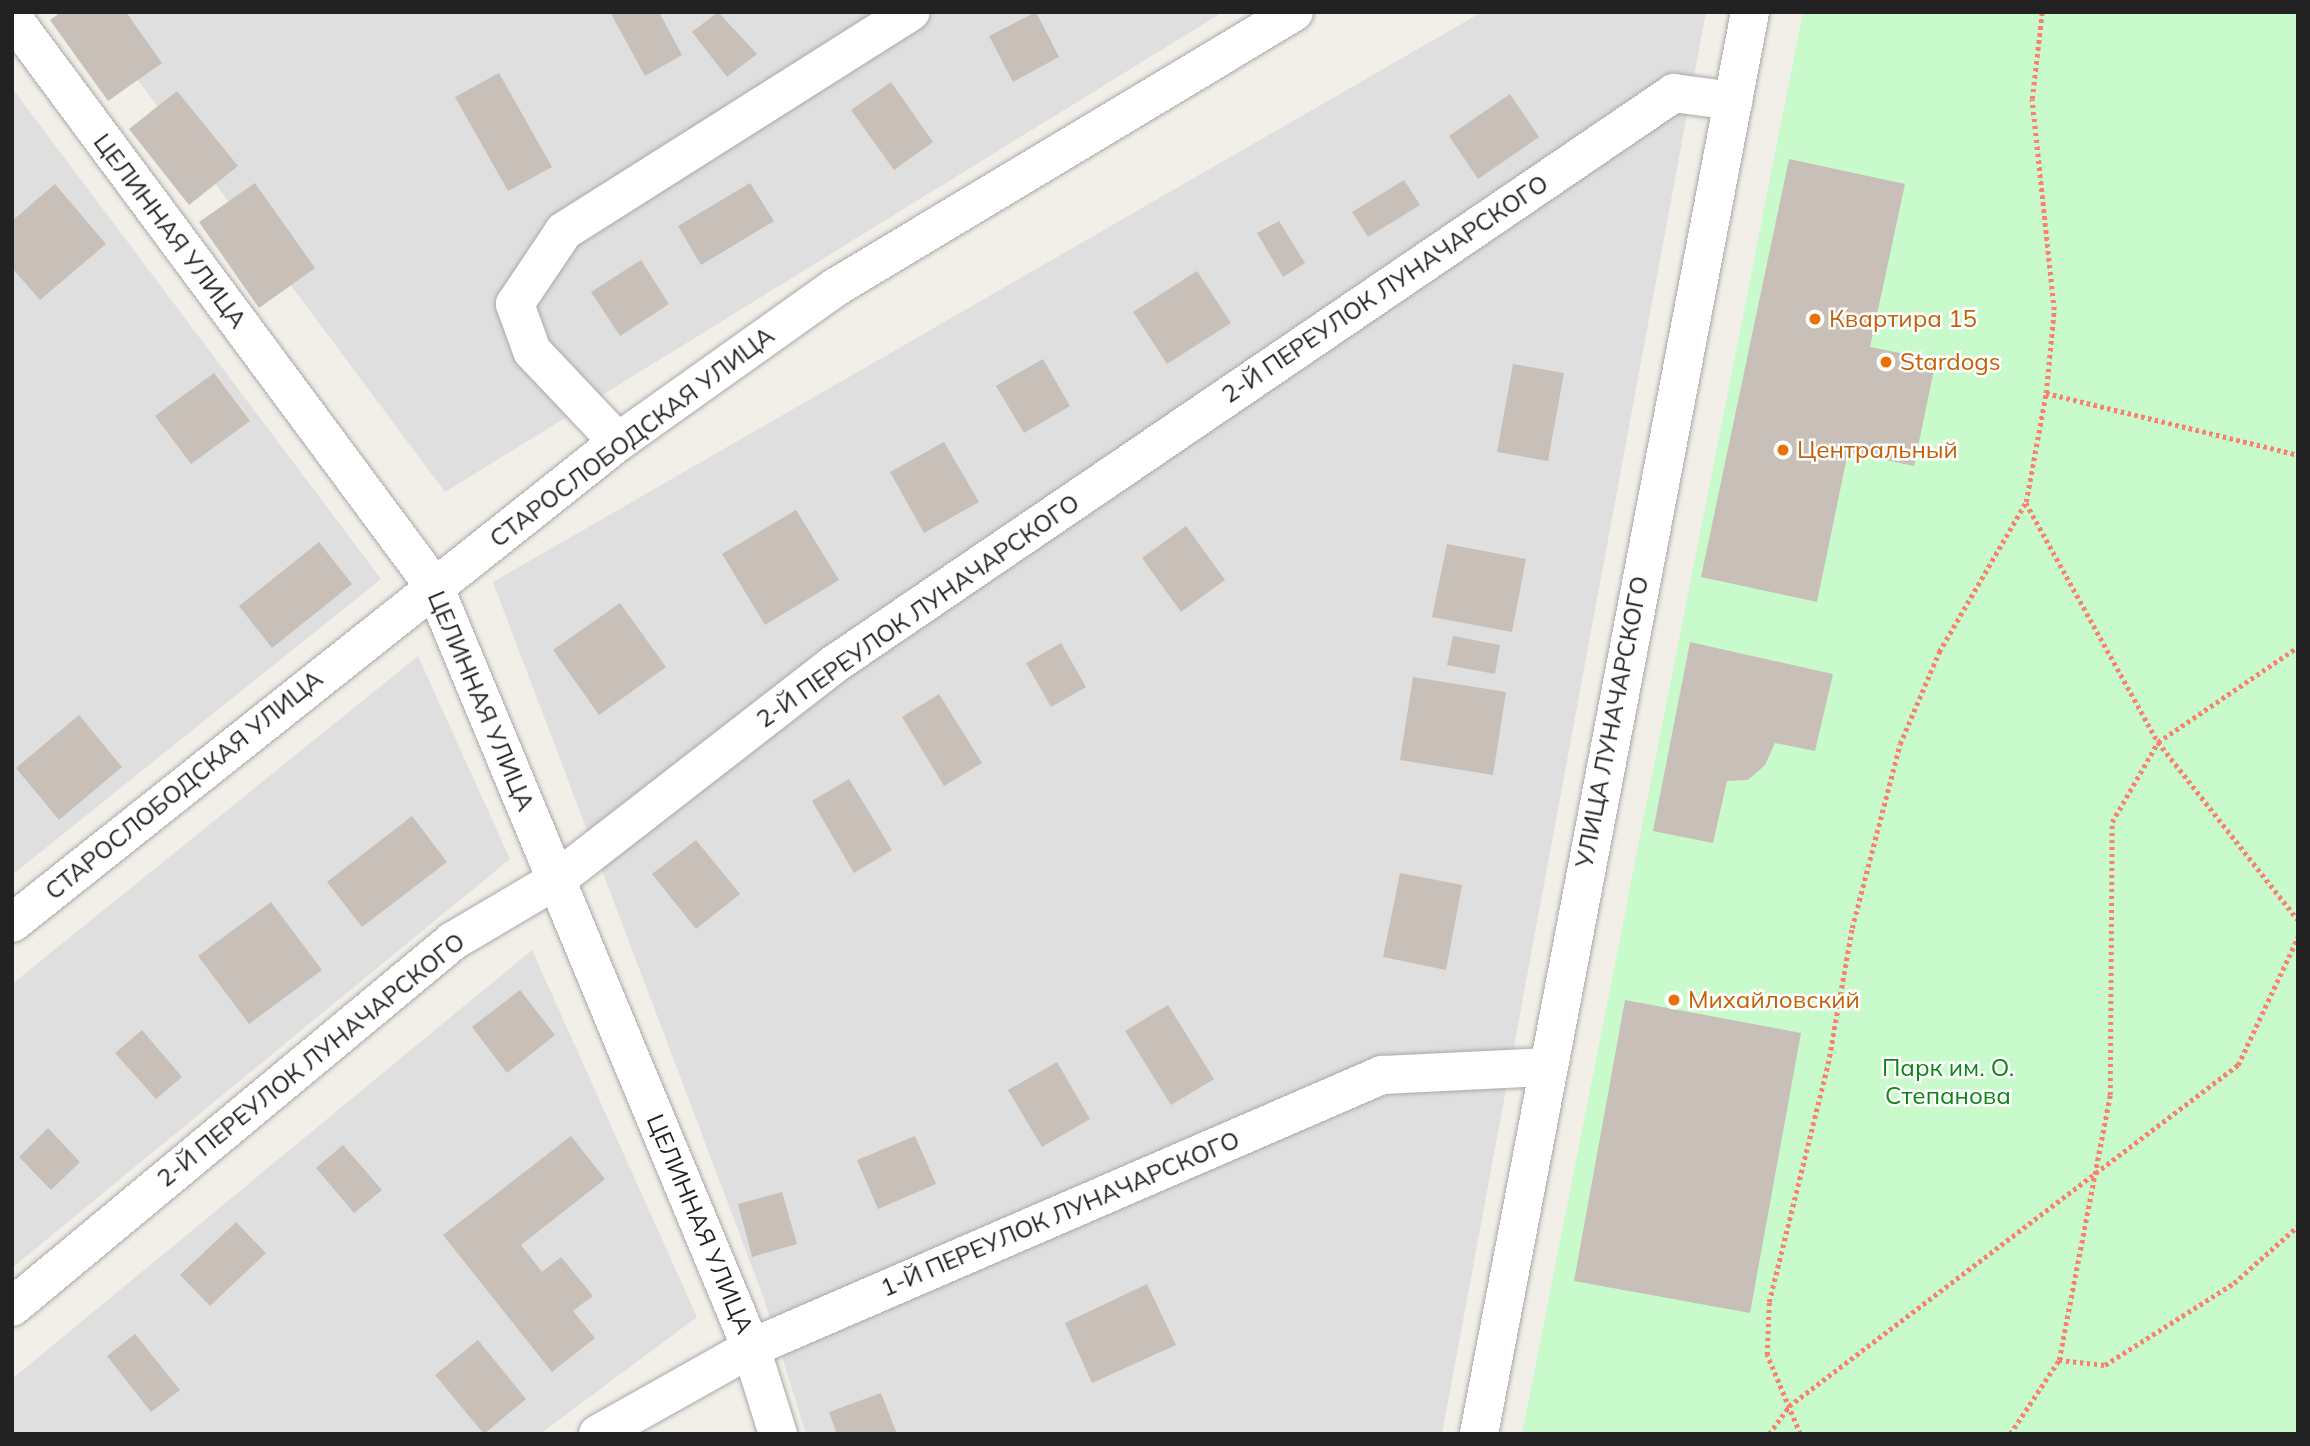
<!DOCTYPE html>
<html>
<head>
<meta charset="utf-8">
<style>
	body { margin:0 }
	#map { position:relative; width:2310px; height:1446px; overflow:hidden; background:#f2efe9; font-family:Mulish,sans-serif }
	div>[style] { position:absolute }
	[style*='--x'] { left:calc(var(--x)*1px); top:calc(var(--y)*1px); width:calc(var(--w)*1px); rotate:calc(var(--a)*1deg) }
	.residential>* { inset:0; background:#e0dfdf }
	.park>* { inset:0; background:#c8facc }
	.building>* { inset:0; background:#c7bfb8 }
	.path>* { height:4.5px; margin-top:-2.25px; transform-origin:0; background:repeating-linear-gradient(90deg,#fa8072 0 3.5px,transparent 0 7px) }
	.roads { filter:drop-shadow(0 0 2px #a9a9a9) drop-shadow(0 0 2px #a9a9a9) }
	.minor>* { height:38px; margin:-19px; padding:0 19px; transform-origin:19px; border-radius:19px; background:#fff }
	.dots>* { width:19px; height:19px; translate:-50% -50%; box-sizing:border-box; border:4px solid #fff; border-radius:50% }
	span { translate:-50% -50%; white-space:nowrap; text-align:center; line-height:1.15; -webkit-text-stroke:5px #fff; paint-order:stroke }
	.street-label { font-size:24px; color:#222 }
	.food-label { font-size:24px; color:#c56008 }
	.left { translate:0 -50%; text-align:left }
	.park-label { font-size:24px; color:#0c8416 }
	.frame { position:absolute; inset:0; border:14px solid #222; pointer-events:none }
</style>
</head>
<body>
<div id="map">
	<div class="residential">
		<i style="clip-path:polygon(87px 12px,1223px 12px,445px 492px)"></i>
		<i style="clip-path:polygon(1482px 12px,1706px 12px,1442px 1434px,806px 1434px,763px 1296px,493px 582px)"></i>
		<i style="clip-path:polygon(12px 88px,381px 579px,12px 875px)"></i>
		<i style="clip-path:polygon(418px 656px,510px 859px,12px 1268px,12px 984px)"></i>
		<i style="clip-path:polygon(532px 950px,697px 1317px,540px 1434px,12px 1434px,12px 1379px)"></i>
	</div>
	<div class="park">
		<i style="clip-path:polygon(1803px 12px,2298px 12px,2298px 1434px,1522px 1434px)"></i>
	</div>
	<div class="building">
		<i style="clip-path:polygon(61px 12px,126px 12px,162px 63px,108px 101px,50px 20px)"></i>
		<i style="clip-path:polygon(610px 12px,659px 12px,682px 55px,645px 76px)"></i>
		<i style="clip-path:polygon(718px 12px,757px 54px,727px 77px,692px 32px)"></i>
		<i style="clip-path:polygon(1036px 12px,1059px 57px,1013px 82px,989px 36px)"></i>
		<i style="clip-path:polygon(499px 73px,552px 167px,508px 191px,455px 97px)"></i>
		<i style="clip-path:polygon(891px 82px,933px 142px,894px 170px,851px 110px)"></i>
		<i style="clip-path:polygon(177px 91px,238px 166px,189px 205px,129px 129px)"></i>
		<i style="clip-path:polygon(1510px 94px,1539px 137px,1478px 179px,1449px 136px)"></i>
		<i style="clip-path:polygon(1789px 159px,1905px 184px,1870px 347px,1936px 360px,1914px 466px,1848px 452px,1817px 602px,1701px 577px)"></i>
		<i style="clip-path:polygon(1404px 180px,1420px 205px,1368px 237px,1352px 212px)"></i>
		<i style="clip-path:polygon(255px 183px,315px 268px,259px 308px,199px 222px)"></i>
		<i style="clip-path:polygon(750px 183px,774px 221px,701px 265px,678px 226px)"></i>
		<i style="clip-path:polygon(55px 184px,106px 244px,40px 300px,12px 268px,12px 221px)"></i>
		<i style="clip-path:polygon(1279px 221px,1305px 263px,1283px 277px,1257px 233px)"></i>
		<i style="clip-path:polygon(641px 260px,669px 304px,620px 336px,591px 292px)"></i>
		<i style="clip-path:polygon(1197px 271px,1231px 323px,1167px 364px,1133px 312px)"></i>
		<i style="clip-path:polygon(1043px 359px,1070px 406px,1024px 433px,996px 386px)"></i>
		<i style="clip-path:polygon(1513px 364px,1564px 373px,1548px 461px,1497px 452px)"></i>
		<i style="clip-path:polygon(214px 373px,250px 421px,191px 464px,155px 416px)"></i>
		<i style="clip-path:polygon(944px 442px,979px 502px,924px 533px,890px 472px)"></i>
		<i style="clip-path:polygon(796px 510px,839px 580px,765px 625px,722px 554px)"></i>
		<i style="clip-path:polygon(1186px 526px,1225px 580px,1181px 612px,1142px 558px)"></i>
		<i style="clip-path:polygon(319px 542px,352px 584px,272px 648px,239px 606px)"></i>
		<i style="clip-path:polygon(1447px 544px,1526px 559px,1512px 632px,1432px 617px)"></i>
		<i style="clip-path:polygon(620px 603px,666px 667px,599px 715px,553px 650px)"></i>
		<i style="clip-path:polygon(1453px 636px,1500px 645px,1495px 674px,1447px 665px)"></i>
		<i style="clip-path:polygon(1690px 642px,1833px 674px,1815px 751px,1775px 743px,1765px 765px,1748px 780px,1727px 781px,1713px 843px,1653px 831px)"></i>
		<i style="clip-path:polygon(1061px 643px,1086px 687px,1051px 707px,1026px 663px)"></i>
		<i style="clip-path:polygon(1413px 677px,1506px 692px,1493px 775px,1400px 760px)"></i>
		<i style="clip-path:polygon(939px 694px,982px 763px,944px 786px,902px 717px)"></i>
		<i style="clip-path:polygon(79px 715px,122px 767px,59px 820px,16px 768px)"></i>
		<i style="clip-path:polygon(849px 779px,892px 850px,854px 873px,812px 801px)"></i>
		<i style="clip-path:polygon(412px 816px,447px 862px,362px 927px,327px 882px)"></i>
		<i style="clip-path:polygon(696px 840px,740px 894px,696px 929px,652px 874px)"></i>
		<i style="clip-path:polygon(1400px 873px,1462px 885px,1446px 970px,1383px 957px)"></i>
		<i style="clip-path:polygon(271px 902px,322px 970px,249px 1024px,198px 956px)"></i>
		<i style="clip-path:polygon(520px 990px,555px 1035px,507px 1073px,472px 1027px)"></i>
		<i style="clip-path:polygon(1625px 1000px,1801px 1033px,1750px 1313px,1574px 1281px)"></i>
		<i style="clip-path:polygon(1168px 1005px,1214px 1079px,1171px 1105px,1125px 1031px)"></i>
		<i style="clip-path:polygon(142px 1030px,182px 1077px,156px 1099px,115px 1053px)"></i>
		<i style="clip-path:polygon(1057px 1062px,1090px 1119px,1042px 1147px,1008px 1090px)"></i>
		<i style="clip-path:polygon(48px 1128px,80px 1162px,51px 1190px,19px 1157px)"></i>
		<i style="clip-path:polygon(571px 1136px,605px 1179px,521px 1245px,542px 1272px,561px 1257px,593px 1296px,573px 1311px,595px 1338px,552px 1372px,443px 1235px)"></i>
		<i style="clip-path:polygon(915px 1136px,936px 1184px,878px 1209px,857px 1160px)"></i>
		<i style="clip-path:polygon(343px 1145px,382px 1190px,354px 1213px,316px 1168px)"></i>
		<i style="clip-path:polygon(782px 1192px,797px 1244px,752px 1257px,738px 1204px)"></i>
		<i style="clip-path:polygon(236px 1222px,266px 1253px,210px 1306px,180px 1275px)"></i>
		<i style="clip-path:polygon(1147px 1284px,1176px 1345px,1092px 1383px,1065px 1323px)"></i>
		<i style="clip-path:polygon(135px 1334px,180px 1390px,151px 1412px,107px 1356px)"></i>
		<i style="clip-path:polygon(478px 1340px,526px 1399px,484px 1434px,435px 1375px)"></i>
		<i style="clip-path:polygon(881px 1393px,897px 1434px,837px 1434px,829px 1412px)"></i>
	</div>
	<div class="path">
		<i style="--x:2046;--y:393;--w:260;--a:13.8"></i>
		<i style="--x:2026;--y:503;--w:273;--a:61.1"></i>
		<i style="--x:2158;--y:742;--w:226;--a:51.8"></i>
		<i style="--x:2059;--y:1360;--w:46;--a:6.2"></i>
		<i style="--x:2105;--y:1365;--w:153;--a:-32.4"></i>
		<i style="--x:2234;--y:1283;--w:86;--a:-41.7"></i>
		<i style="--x:1769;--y:1434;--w:34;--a:-54"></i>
		<i style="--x:1789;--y:1406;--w:564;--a:-37.22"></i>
		<i style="--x:2238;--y:1065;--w:141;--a:-64.9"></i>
		<i style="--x:1800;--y:1434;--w:86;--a:-112.7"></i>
		<i style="--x:1767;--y:1355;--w:53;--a:-87.8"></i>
		<i style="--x:1769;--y:1302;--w:245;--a:-76.1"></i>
		<i style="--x:1828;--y:1064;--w:138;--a:-80"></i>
		<i style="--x:1852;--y:928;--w:190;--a:-75.4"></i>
		<i style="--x:1900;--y:744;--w:100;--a:-67"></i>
		<i style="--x:1939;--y:652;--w:173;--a:-59.9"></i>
		<i style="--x:2026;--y:502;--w:111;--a:-79.6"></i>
		<i style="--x:2046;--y:393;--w:83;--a:-84.5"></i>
		<i style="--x:2054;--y:310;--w:212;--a:-96"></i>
		<i style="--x:2032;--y:99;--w:88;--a:-83.4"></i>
		<i style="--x:2010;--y:1434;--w:89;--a:-56.5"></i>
		<i style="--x:2059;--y:1360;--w:270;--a:-79.1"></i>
		<i style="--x:2110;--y:1095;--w:273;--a:-89.6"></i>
		<i style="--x:2112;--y:822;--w:92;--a:-60.1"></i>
		<i style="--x:2158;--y:742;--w:169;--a:-34.2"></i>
	</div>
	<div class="roads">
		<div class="minor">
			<i style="--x:12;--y:17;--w:708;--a:53.44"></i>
			<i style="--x:434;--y:586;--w:825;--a:67.41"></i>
			<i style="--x:751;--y:1348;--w:90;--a:72.6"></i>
			<i style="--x:618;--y:442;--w:125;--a:-133.4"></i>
			<i style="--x:532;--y:351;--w:50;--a:-109.9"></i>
			<i style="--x:515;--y:304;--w:88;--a:-56.1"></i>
			<i style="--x:564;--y:231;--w:410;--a:-32.3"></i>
			<i style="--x:12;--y:923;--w:774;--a:-38.44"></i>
			<i style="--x:618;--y:442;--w:267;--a:-35.4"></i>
			<i style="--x:836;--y:287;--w:534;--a:-30.98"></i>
			<i style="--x:12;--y:1307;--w:573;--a:-39.69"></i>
			<i style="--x:453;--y:941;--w:120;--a:-30.6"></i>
			<i style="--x:556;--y:880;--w:351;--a:-37.8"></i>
			<i style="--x:833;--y:665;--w:1017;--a:-34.22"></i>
			<i style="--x:1674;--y:93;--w:60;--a:7.7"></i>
			<i style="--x:598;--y:1434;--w:176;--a:-29.3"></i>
			<i style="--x:751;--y:1348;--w:688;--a:-23.4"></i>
			<i style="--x:1382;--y:1075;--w:163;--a:-2.8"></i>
			<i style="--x:1479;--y:1434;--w:1448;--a:-79.21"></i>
		</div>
	</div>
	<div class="dots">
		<i style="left:1815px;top:319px;background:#e8710a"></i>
		<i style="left:1886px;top:362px;background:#e8710a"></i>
		<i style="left:1783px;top:450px;background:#e8710a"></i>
		<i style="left:1674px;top:1000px;background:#e8710a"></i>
	</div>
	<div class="street-label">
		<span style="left:170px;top:231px;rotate:53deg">ЦЕЛИННАЯ УЛИЦА</span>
		<span style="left:1385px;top:289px;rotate:-34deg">2-Й ПЕРЕУЛОК ЛУНАЧАРСКОГО</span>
		<span style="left:632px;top:437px;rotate:-37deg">СТАРОСЛОБОДСКАЯ УЛИЦА</span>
		<span style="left:918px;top:611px;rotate:-35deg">2-Й ПЕРЕУЛОК ЛУНАЧАРСКОГО</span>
		<span style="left:481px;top:701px;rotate:67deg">ЦЕЛИННАЯ УЛИЦА</span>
		<span style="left:1612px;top:722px;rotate:-79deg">УЛИЦА ЛУНАЧАРСКОГО</span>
		<span style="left:184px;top:785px;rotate:-39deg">СТАРОСЛОБОДСКАЯ УЛИЦА</span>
		<span style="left:311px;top:1060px;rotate:-39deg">2-Й ПЕРЕУЛОК ЛУНАЧАРСКОГО</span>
		<span style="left:1060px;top:1214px;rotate:-23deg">1-Й ПЕРЕУЛОК ЛУНАЧАРСКОГО</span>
		<span style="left:700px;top:1224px;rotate:67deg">ЦЕЛИННАЯ УЛИЦА</span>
	</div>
	<div class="food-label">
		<span class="left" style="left:1829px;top:319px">Квартира 15</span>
		<span class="left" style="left:1900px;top:362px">Stardogs</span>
		<span class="left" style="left:1797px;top:450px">Центральный</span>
		<span class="left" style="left:1688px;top:1000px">Михайловский</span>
	</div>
	<div class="park-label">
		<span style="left:1948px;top:1082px">Парк им. О.<br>Степанова</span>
	</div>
	<div class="frame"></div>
</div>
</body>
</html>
